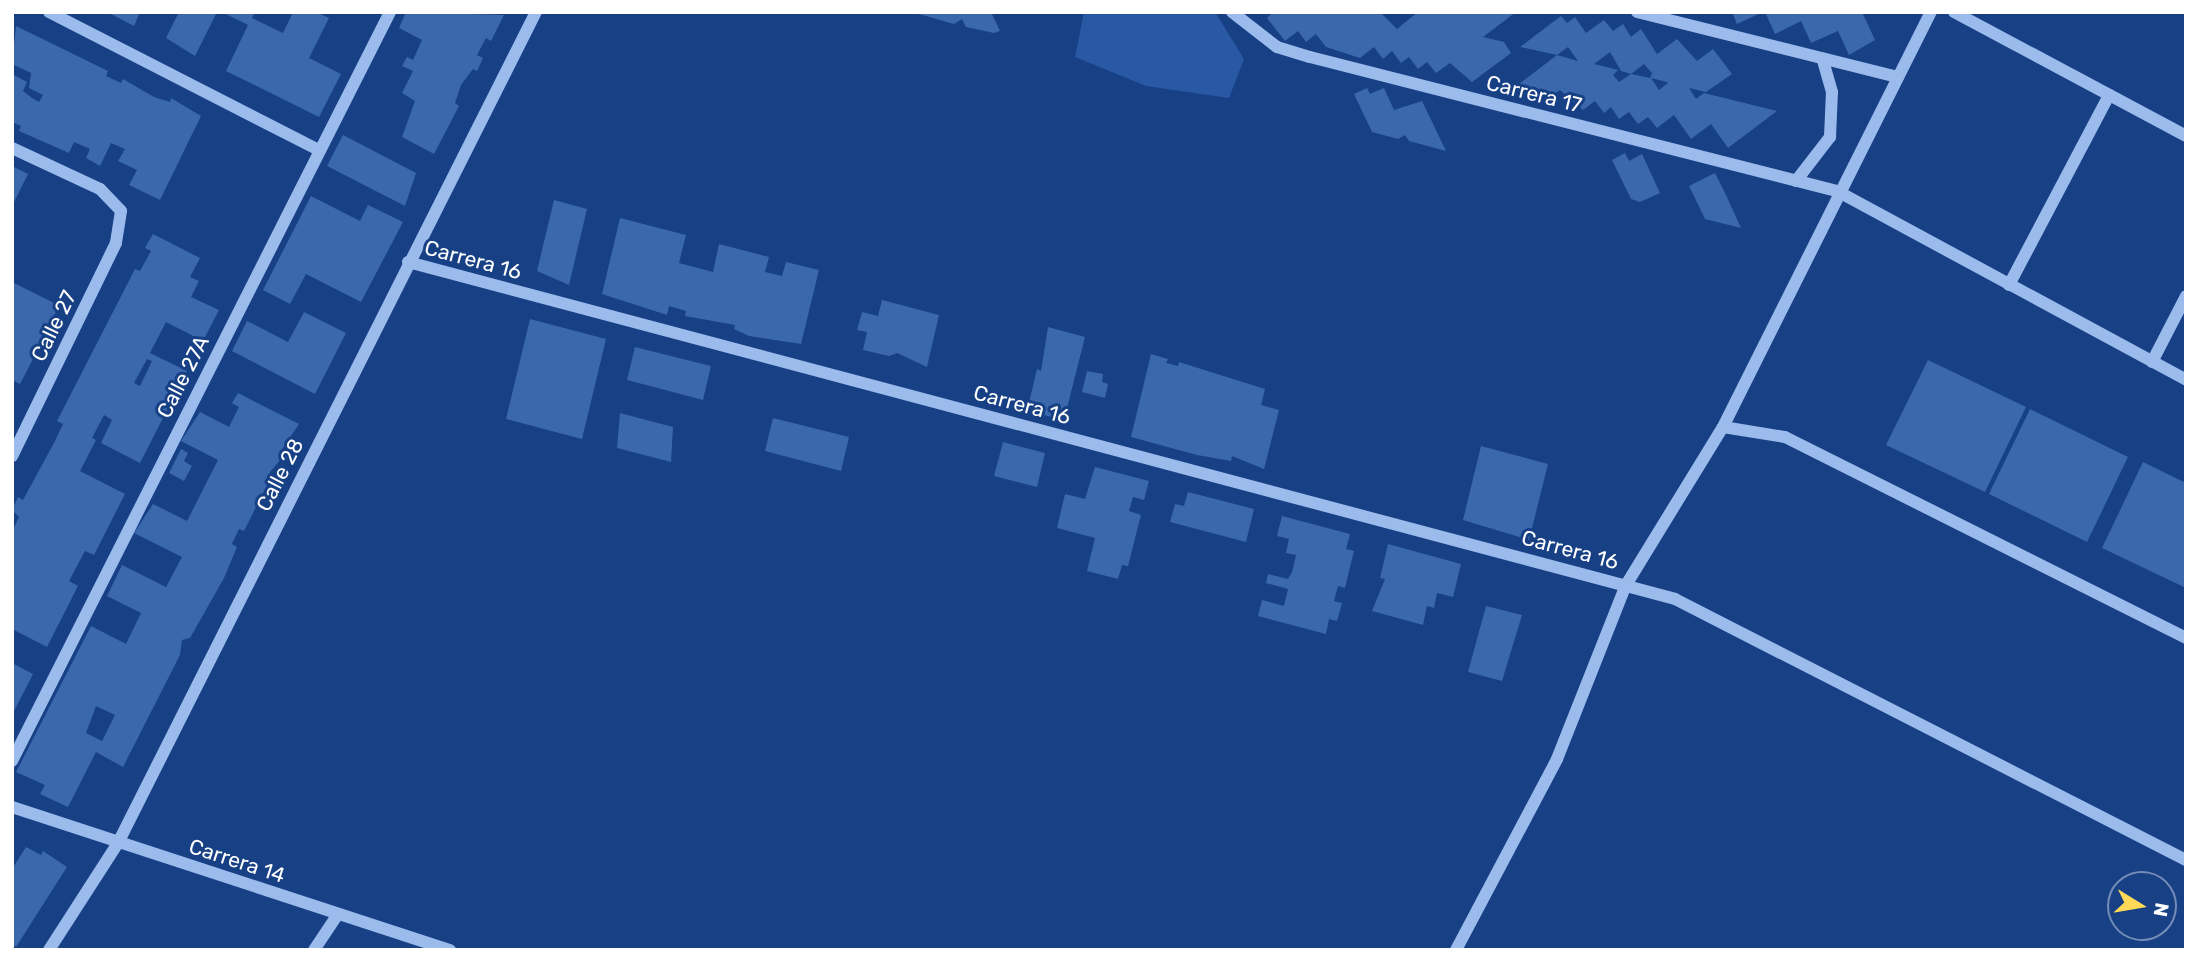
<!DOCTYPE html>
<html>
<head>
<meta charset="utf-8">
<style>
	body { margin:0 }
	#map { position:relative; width:2198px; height:962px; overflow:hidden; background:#174085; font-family:Rubik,sans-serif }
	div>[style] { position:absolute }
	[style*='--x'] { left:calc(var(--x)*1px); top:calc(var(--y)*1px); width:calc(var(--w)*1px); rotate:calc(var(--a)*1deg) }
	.green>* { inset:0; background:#2959a4 }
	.building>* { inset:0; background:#3b67ac }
	.minor>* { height:12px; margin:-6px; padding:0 6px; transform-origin:6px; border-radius:6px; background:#9bbbed }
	span { translate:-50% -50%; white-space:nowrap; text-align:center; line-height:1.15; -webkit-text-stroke:6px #174085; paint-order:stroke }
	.street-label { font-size:21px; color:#fff }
	.frame { position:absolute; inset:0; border:14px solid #fff; pointer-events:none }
	.north { position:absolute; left:2107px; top:871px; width:70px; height:70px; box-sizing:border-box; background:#174085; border:2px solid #748cb6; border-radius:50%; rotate:101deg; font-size:19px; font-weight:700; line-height:28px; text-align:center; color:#fff }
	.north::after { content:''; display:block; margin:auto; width:24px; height:32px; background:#ffd957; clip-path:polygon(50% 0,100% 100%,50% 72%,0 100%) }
</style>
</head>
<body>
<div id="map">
	<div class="green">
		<i style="clip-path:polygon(1084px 12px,1215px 12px,1244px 59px,1229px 98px,1146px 86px,1075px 57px)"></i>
	</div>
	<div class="building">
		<i style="clip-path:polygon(107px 12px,140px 12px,134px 26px)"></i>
		<i style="clip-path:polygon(179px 12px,217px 12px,195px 56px,166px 38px)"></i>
		<i style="clip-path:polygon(222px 12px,255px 12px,252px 18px,283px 33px,293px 12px,316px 12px,329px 18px,309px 58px,341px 74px,319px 117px,226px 71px,248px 25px)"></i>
		<i style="clip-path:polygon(406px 12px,504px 15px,491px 41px,486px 38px,477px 55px,483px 58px,477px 71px,473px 69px,461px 85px,455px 103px,459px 106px,434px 154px,402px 137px,415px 101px,402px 93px,413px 71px,402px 66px,407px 57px,413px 60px,422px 40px,399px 28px)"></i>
		<i style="clip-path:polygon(912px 12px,991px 12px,1000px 31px,994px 33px,966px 27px,962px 19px,954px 24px)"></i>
		<i style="clip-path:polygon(1273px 12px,1380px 12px,1397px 29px,1418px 12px,1516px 12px,1483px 37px,1504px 42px,1511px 53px,1472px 82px,1450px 63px,1436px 73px,1427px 62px,1418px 69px,1409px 57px,1401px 63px,1392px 51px,1383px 59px,1374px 47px,1360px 58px,1326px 47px,1316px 34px,1306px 42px,1298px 31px,1285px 41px,1267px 18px)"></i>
		<i style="clip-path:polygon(1732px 12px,1763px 12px,1737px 24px)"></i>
		<i style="clip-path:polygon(1765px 12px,1862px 12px,1875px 40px,1849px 55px,1838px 31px,1811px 43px,1801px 21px,1775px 34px)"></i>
		<i style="clip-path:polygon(evenodd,1561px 16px,1567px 23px,1575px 17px,1586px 33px,1604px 20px,1613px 31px,1623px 24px,1631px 37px,1641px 29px,1657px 54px,1677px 39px,1697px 61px,1713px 49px,1732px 74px,1706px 92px,1689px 88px,1696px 99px,1704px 93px,1777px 111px,1728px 148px,1711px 124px,1691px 139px,1674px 115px,1657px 128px,1648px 117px,1638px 124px,1629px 112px,1619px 119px,1611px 107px,1604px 113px,1595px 101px,1583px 110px,1560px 90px,1545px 101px,1537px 90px,1528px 96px,1519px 84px,1557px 55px,1520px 47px,1561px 16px,1568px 47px,1578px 61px,1557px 55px,1568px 47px,1561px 16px,1610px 52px,1621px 71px,1631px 74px,1644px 64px,1652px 73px,1650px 78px,1631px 74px,1619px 82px,1613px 75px,1618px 70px,1594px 64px,1610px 52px,1561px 16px,1651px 78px,1667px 82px,1668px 83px,1659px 90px,1651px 78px)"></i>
		<i style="clip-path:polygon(16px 26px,108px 71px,106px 76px,121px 83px,123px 79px,154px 97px,170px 102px,171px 98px,201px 116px,160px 200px,129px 185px,137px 170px,118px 161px,125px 149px,111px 143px,100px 166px,86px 158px,90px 149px,74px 142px,69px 153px,19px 131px,21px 126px,12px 122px,12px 74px,27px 82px,23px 91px,32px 98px,39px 102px,43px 95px,29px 88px,31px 73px,12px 64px)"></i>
		<i style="clip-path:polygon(1367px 88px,1370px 94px,1384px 88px,1394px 110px,1422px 101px,1446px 151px,1409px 141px,1405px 135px,1398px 139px,1372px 132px,1354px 94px)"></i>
		<i style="clip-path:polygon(343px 135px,416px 173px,405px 206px,327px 166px)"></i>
		<i style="clip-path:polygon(1625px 153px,1629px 161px,1642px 154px,1660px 193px,1640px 202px,1631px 199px,1612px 160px)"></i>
		<i style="clip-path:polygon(12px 166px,28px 174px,12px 206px)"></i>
		<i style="clip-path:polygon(1715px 173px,1726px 195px,1741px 228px,1705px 219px,1689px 186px)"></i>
		<i style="clip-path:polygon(311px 196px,360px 221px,368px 205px,403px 222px,361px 302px,306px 274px,290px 304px,263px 290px)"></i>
		<i style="clip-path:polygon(554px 200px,587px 209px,569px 285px,537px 271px)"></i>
		<i style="clip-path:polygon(620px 218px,686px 235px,679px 263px,713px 272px,719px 244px,769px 257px,765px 272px,782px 276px,786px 262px,819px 270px,801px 344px,749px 336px,734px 329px,735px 325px,685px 316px,686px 311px,669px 306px,667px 315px,602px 294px)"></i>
		<i style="clip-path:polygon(evenodd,153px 234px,200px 258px,190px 277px,199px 281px,191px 297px,219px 310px,203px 341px,166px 322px,150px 353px,187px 371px,140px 463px,101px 443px,112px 420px,104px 415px,92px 438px,96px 440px,80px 471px,125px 494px,94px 555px,85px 551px,69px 581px,78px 586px,47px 647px,12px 629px,12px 532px,19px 517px,12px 510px,18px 497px,23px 500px,55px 441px,63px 424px,57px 421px,135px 269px,140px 271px,151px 251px,145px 248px,153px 234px,147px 359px,152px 361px,140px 386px,134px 383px,147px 359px)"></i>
		<i style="clip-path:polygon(12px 282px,60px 306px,41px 335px,45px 336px,20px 384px,14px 381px,12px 385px)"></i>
		<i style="clip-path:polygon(882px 300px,939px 315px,927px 367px,897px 353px,889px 356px,863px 350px,867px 332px,857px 330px,862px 312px,878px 316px)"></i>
		<i style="clip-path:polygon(304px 312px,346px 333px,315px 394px,232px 351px,247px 321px,288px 342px)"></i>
		<i style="clip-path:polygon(530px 319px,606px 339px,582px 439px,506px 419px)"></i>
		<i style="clip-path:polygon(1048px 327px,1085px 337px,1064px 420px,1027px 411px,1037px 369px,1041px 371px)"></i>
		<i style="clip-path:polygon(635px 347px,711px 366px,703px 400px,627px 380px)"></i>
		<i style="clip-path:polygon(1151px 354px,1168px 359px,1166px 363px,1178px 366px,1179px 362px,1265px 389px,1261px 405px,1279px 410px,1264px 469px,1232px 456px,1231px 461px,1197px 455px,1131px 437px)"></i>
		<i style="clip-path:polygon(1928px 360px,2026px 407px,1985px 492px,1886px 445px)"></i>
		<i style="clip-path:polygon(1087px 371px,1103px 374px,1102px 382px,1108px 384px,1105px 398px,1082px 392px)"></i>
		<i style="clip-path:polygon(evenodd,238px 393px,299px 424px,279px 454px,281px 459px,270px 472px,271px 477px,244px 531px,239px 529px,232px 544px,237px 547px,224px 578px,190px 638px,182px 640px,180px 655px,123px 767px,96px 752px,68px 807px,40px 794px,45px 785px,16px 772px,91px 626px,126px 644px,141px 613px,107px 596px,122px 565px,166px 587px,182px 557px,134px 533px,153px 504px,187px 521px,218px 460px,181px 441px,200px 412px,229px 427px,239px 407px,232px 403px,238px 393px,96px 706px,115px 715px,102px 741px,86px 733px,96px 706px)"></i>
		<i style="clip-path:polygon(2030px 409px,2128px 457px,2087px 542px,1989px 494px)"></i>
		<i style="clip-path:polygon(620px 413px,673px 427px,671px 462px,617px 448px)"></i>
		<i style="clip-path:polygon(773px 418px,849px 437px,841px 471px,765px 451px)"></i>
		<i style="clip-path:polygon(1003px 442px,1045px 453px,1037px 487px,994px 476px)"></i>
		<i style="clip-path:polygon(1481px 446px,1548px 464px,1529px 540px,1463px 520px)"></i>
		<i style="clip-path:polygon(181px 449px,188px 453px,184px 461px,192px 466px,184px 481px,169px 473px)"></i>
		<i style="clip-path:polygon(2143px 462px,2186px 483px,2186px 588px,2102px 548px)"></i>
		<i style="clip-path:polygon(1095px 467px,1149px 481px,1144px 500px,1133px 497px,1129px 511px,1141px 515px,1128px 566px,1122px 565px,1118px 579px,1087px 571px,1095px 538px,1057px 528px,1065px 494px,1085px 499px)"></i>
		<i style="clip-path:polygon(1188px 492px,1254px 509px,1246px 542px,1170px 522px,1175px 504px,1184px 506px)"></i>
		<i style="clip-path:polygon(1282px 516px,1350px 534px,1346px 549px,1354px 551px,1345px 588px,1338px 586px,1334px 601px,1342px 603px,1337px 621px,1329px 619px,1326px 634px,1258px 616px,1262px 600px,1284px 606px,1288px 589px,1266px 583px,1268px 574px,1288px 579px,1292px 572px,1296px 555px,1286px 553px,1289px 539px,1277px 536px)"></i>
		<i style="clip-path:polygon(1388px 544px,1461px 564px,1453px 597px,1437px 593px,1434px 608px,1427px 606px,1423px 625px,1372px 611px,1385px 579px,1380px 578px)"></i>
		<i style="clip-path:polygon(1486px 606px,1522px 615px,1502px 681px,1468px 672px)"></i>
		<i style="clip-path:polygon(12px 663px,33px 674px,12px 715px)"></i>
		<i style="clip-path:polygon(26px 847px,41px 855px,43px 851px,67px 867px,16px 947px,12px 944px,12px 869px)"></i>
	</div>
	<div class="minor">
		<i style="--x:49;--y:12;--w:303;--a:27.1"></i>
		<i style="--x:1232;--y:12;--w:57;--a:37.9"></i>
		<i style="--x:1277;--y:47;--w:34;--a:17"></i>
		<i style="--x:1310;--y:57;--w:544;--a:14.27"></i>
		<i style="--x:1837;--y:191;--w:397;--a:28.4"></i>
		<i style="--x:1637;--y:12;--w:269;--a:14"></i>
		<i style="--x:1954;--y:12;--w:263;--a:28.1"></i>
		<i style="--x:12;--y:148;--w:97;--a:25"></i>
		<i style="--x:100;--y:189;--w:30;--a:46"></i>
		<i style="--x:121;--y:211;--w:32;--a:99"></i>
		<i style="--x:116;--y:243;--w:237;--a:116"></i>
		<i style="--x:1796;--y:181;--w:56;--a:-52.3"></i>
		<i style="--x:1830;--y:137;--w:45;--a:-87.5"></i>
		<i style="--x:1832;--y:92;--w:35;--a:-106"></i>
		<i style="--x:408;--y:262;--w:1311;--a:14.89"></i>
		<i style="--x:1675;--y:599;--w:574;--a:27.06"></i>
		<i style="--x:2009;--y:285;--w:215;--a:-62.2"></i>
		<i style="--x:2152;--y:362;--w:74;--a:-62.7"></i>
		<i style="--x:1723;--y:427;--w:63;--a:9.2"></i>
		<i style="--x:1785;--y:437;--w:449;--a:26.6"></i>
		<i style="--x:12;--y:761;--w:839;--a:-63.22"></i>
		<i style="--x:12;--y:807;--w:461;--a:18.1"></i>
		<i style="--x:49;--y:950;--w:127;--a:-57.2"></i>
		<i style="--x:118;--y:843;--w:930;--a:-63.3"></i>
		<i style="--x:314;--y:950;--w:43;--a:-56.3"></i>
		<i style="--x:1456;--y:950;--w:216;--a:-62.1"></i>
		<i style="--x:1557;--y:759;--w:187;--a:-68.4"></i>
		<i style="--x:1626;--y:585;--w:185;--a:-58.5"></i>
		<i style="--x:1723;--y:427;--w:464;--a:-63.4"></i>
	</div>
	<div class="street-label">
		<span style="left:1534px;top:94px;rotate:14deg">Carrera 17</span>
		<span style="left:473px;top:260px;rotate:15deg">Carrera 16</span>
		<span style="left:54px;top:326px;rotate:-64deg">Calle 27</span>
		<span style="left:183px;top:377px;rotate:-63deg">Calle 27A</span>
		<span style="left:1022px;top:405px;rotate:15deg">Carrera 16</span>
		<span style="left:280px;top:475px;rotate:-63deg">Calle 28</span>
		<span style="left:1570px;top:550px;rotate:15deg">Carrera 16</span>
		<span style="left:237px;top:861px;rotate:18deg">Carrera 14</span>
	</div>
	<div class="frame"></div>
	<div class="north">N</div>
</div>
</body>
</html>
